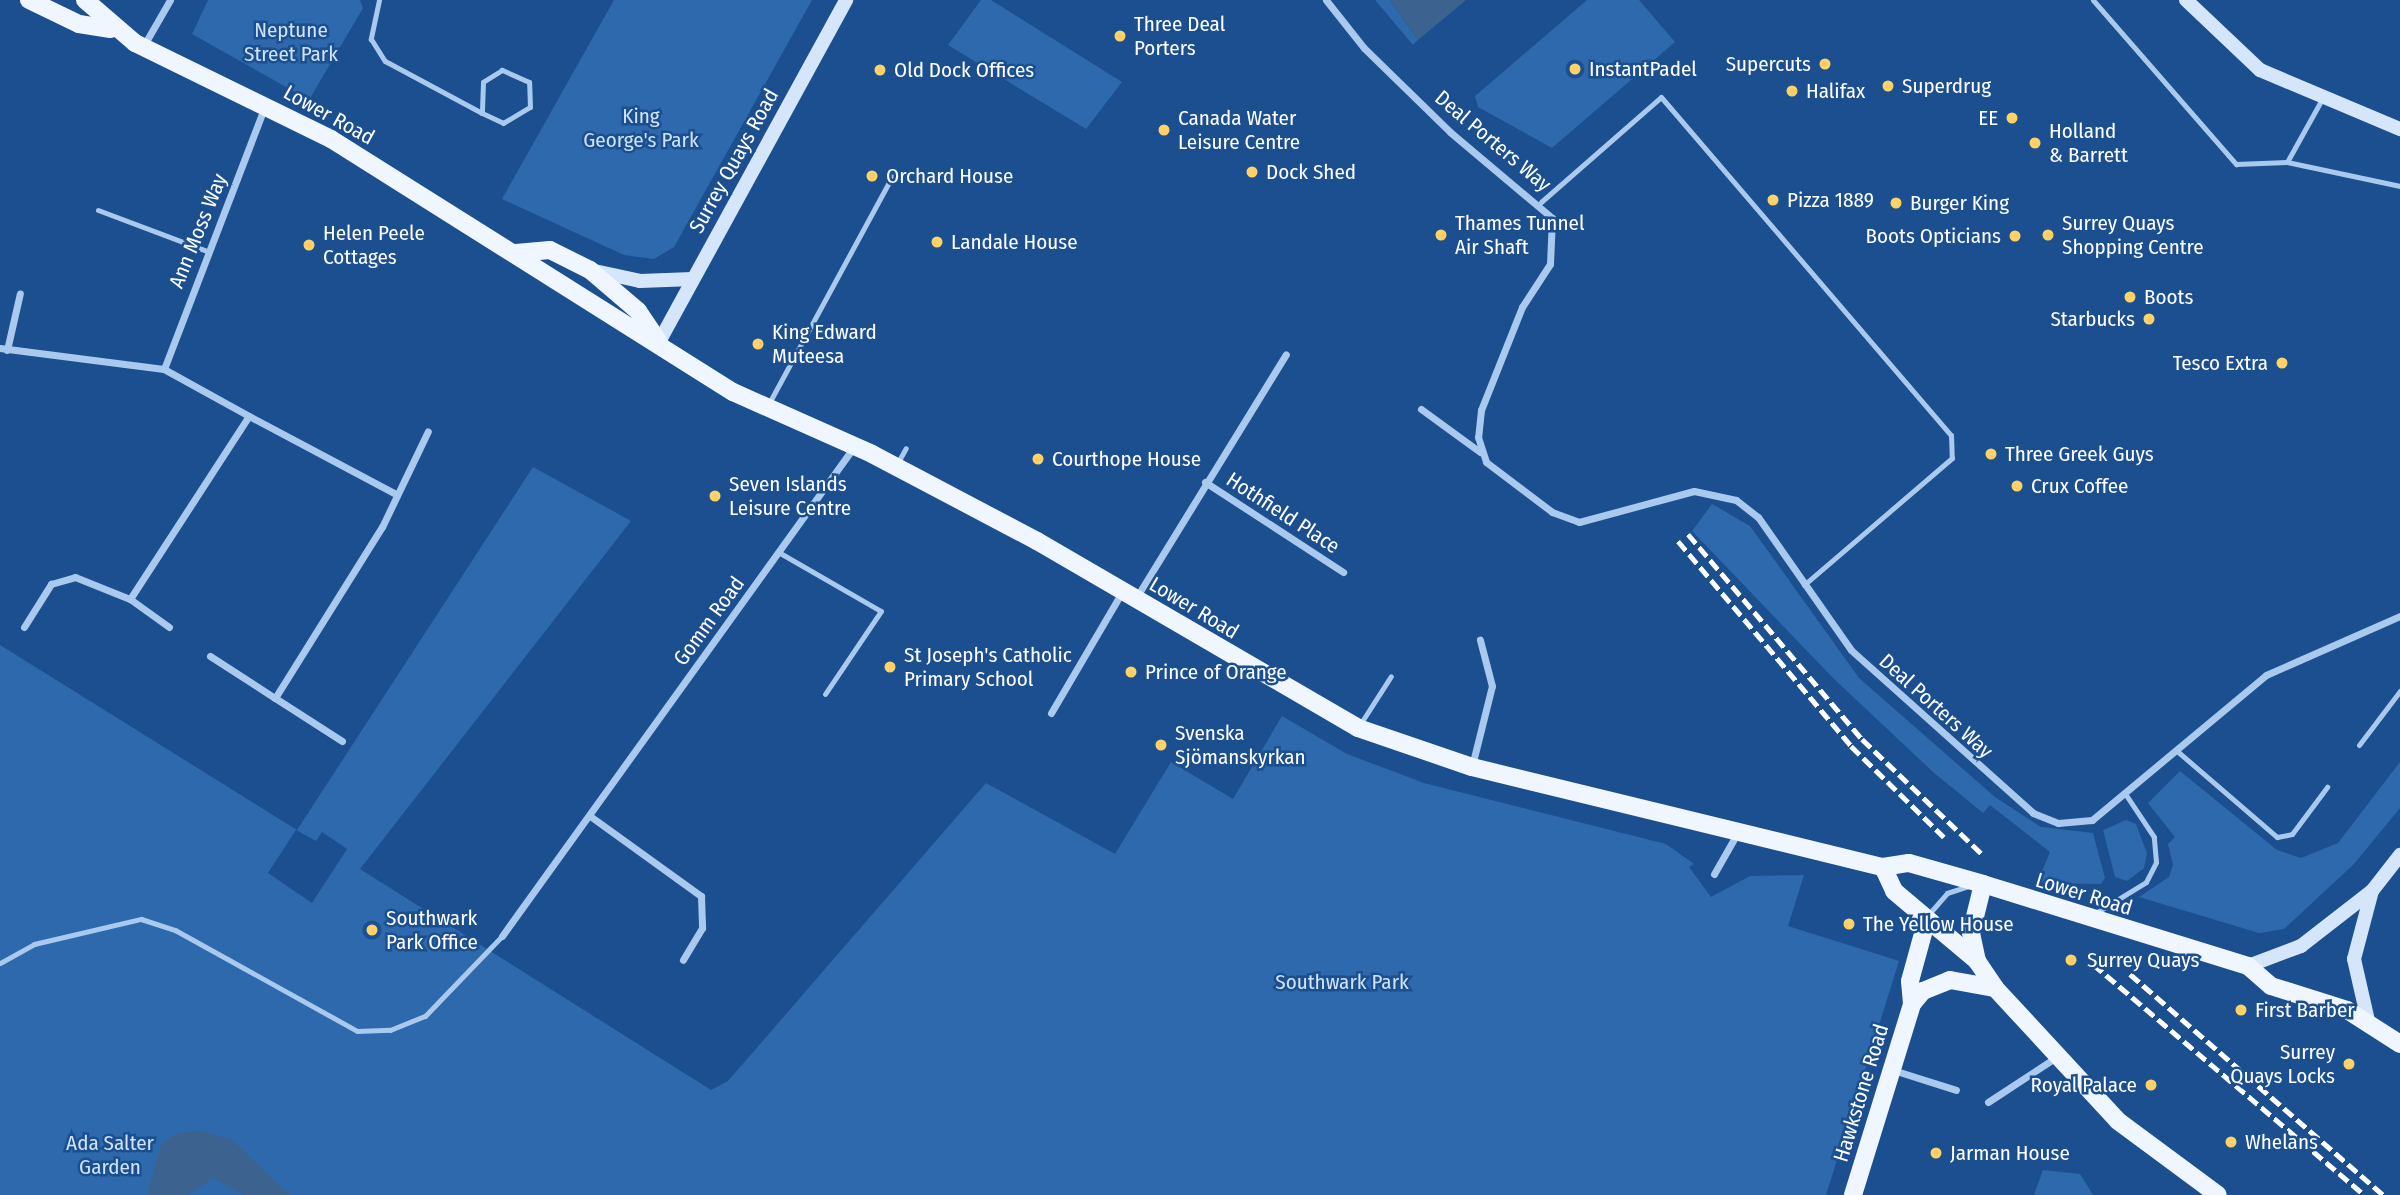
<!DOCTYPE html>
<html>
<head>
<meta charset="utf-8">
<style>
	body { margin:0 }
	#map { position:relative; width:2400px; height:1195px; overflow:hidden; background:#1b4f8f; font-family:"Fira Sans Condensed",sans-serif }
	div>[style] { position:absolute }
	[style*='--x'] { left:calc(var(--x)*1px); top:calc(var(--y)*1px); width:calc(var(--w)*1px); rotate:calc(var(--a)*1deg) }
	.green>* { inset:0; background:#2e69ad }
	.water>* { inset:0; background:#3c6290 }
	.lane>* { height:5px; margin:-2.5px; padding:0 2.5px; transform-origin:2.5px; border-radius:2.5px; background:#a9c9ee }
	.street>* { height:7px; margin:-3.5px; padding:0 3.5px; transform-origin:3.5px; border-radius:3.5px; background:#a9c9ee }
	.secondary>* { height:14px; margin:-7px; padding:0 7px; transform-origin:7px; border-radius:7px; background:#d6e6fa }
	.primary>* { height:18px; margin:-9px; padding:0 9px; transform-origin:9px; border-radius:9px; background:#f0f6ff }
	.rail>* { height:5px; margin-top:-2.5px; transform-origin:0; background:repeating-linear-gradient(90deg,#fff 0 12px,transparent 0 17px) }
	.dots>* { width:19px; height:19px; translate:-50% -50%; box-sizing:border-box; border:4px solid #1b4f8f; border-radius:50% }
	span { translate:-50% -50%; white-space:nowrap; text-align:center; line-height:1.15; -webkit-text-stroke:5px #1b4f8f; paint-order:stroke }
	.poi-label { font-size:21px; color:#fff }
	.left { translate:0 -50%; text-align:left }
	.right { translate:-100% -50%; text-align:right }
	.park-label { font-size:21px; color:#cfe3fa }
	.street-label { font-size:21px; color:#fff }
</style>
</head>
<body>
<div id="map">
	<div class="green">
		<i style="clip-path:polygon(208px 0,360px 0,363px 8px,309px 100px,192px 34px)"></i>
		<i style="clip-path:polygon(614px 0,812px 0,674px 247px,654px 259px,624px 255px,502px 199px)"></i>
		<i style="clip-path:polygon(981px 0,991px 0,1122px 82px,1086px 129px,948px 45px)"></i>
		<i style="clip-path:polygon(1375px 0,1390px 0,1418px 40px,1413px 45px)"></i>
		<i style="clip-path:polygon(1587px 0,1639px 0,1675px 42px,1552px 148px,1478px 107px,1475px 96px)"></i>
		<i style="clip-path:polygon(evenodd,533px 467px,631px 521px,360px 869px,711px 1090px,728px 1081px,986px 783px,1115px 854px,1171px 762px,1233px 799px,1282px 716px,1347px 754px,1424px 783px,1666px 844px,1694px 864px,1689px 867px,1711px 897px,1750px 876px,1804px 875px,1788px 926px,1899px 961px,1826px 1195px,0 1195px,0 645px,297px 830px,533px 467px,296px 830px,316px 841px,322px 832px,347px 849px,312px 903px,268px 873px,296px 830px)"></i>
		<i style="clip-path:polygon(1712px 504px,1750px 526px,1859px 678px,1995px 797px,2041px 827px,2093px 833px,2105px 878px,2101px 884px,2037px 883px,2050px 852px,1990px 805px,1983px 813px,1933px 772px,1833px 678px,1692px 531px)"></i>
		<i style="clip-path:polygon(2400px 762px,2400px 808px,2354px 864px,2284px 929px,2259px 933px,2139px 897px,2169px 877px,2173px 865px,2168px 844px,2175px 837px,2148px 803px,2180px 771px,2277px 850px,2301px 858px,2338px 843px)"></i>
		<i style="clip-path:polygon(2126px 820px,2136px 824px,2147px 853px,2144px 868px,2127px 881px,2115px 877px,2103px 830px)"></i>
		<i style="clip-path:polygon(2043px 1170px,2080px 1174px,2093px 1195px,2034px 1195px)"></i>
	</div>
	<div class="water">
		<i style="clip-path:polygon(1390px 0,1466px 0,1418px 40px)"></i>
		<i style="clip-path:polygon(201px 1131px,232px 1140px,290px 1195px,243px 1195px,213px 1178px,189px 1195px,147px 1195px,161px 1144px,177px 1133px)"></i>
	</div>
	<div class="lane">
		<i style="--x:379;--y:0;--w:40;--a:102"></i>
		<i style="--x:371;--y:39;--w:26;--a:58"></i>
		<i style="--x:385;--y:61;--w:110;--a:28.2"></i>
		<i style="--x:482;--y:113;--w:23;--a:25"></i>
		<i style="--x:503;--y:123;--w:31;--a:-31"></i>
		<i style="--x:530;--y:107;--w:25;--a:-92"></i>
		<i style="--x:529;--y:82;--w:30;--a:-156"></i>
		<i style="--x:502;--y:70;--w:22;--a:148"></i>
		<i style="--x:483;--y:82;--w:31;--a:92"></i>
		<i style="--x:2093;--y:0;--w:218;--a:48.9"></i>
		<i style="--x:2236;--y:164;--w:51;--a:-2.2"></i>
		<i style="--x:2287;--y:162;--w:72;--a:-60.9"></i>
		<i style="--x:2287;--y:162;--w:116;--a:12"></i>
		<i style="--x:1541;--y:202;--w:159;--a:-41.2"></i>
		<i style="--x:1661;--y:97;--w:445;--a:49.4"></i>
		<i style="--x:1951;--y:435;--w:23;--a:88"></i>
		<i style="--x:1952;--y:458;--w:195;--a:139.4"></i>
		<i style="--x:98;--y:210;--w:116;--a:20.6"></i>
		<i style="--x:768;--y:405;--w:260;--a:-61.5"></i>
		<i style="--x:897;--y:464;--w:18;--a:-61"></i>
		<i style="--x:780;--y:553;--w:116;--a:29.9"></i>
		<i style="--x:881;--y:611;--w:100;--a:124"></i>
		<i style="--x:1359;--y:726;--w:59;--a:-57.4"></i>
		<i style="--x:2359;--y:745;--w:68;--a:-52.8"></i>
		<i style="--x:2177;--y:751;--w:132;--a:40.7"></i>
		<i style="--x:2277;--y:837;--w:15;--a:-11"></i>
		<i style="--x:2292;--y:834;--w:59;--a:-53.3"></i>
		<i style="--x:2094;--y:914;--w:61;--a:-31.6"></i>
		<i style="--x:2146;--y:882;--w:22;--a:-63"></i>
		<i style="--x:2156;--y:862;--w:25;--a:-95"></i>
		<i style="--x:2154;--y:837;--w:50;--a:-123.7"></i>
		<i style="--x:1928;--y:915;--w:29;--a:-49"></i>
		<i style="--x:1947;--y:893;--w:23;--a:-18"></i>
		<i style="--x:0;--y:963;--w:39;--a:-29"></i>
		<i style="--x:34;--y:944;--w:110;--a:-13.2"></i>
		<i style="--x:141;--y:919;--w:36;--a:18"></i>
		<i style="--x:175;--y:930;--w:208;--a:29"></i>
		<i style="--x:357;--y:1031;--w:33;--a:-2"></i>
		<i style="--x:390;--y:1030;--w:38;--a:-22"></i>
		<i style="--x:425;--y:1016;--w:111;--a:-46.1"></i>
	</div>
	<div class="street">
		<i style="--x:1326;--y:0;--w:61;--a:51.6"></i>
		<i style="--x:1364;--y:48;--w:120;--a:44.3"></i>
		<i style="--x:1450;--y:132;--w:133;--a:40.1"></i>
		<i style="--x:1552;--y:218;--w:46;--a:92.5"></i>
		<i style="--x:1550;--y:264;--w:51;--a:123.1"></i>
		<i style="--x:1522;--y:307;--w:111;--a:111.7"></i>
		<i style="--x:1481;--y:410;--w:27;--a:96"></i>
		<i style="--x:1478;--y:437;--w:26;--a:72"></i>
		<i style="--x:1486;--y:462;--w:83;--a:37.1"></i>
		<i style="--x:1552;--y:512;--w:29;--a:20"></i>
		<i style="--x:1579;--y:522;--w:119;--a:-15.1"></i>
		<i style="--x:1694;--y:491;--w:43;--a:12.1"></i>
		<i style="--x:1736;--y:500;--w:28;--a:38"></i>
		<i style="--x:1758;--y:517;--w:162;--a:55"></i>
		<i style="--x:1851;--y:650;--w:244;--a:41.8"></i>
		<i style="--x:2033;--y:813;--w:27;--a:22"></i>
		<i style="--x:2058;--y:823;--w:34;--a:-5"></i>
		<i style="--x:2092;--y:820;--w:226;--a:-39.8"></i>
		<i style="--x:2266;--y:675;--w:146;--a:-23.8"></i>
		<i style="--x:144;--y:45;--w:52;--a:-60"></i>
		<i style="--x:0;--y:348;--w:165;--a:7.3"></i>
		<i style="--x:7;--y:350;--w:58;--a:-77.2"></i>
		<i style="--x:1421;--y:409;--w:73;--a:36.1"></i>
		<i style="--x:249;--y:416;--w:97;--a:-151.1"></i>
		<i style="--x:164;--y:369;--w:280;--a:-69"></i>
		<i style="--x:1205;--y:482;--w:165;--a:33.1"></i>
		<i style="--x:1136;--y:598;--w:286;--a:-58.4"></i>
		<i style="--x:130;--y:599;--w:218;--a:-57"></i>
		<i style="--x:249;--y:416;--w:166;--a:28"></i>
		<i style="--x:24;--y:627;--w:51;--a:-57.9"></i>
		<i style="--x:51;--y:584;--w:25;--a:-16"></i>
		<i style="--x:75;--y:577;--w:59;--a:21.8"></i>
		<i style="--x:130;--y:599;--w:48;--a:35.7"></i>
		<i style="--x:210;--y:656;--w:77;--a:32.9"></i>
		<i style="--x:1051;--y:713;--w:140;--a:-59.6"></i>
		<i style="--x:342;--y:741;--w:80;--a:-147.3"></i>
		<i style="--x:275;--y:698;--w:202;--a:-58"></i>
		<i style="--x:382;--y:527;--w:106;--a:-64.4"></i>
		<i style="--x:1472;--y:766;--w:82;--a:-76"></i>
		<i style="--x:1492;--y:686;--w:48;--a:-104.6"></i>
		<i style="--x:590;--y:816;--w:137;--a:35.8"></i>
		<i style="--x:701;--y:896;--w:32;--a:88"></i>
		<i style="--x:702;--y:928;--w:37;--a:121"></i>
		<i style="--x:1714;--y:874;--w:48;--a:-60.3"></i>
		<i style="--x:502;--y:936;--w:601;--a:-54.27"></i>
		<i style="--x:1893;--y:1070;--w:66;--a:17.6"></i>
		<i style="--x:1988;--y:1102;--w:84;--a:-33.3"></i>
	</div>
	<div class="secondary">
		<i style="--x:2186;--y:0;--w:102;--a:43.4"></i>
		<i style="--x:2260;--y:70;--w:152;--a:22.9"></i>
		<i style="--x:590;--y:270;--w:51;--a:12.4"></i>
		<i style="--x:640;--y:281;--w:53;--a:-2.2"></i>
		<i style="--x:659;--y:342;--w:390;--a:-61.3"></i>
		<i style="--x:2248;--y:966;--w:57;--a:-20.7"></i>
		<i style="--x:2301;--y:946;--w:90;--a:-37.8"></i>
		<i style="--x:2372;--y:891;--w:46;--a:-52.1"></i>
		<i style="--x:2369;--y:1025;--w:68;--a:-102.8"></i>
		<i style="--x:2354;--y:959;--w:70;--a:-75.2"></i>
	</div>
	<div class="primary">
		<i style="--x:29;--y:0;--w:55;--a:25.6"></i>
		<i style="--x:79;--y:24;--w:32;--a:9"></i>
		<i style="--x:85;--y:0;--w:66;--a:40.7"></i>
		<i style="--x:135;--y:43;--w:218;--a:26.1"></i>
		<i style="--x:331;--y:139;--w:475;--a:32.2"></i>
		<i style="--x:733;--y:392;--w:152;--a:24"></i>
		<i style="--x:872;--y:454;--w:187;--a:27.8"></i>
		<i style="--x:1037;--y:541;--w:371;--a:30.2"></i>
		<i style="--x:1358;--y:728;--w:120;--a:18.9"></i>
		<i style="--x:1472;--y:767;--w:423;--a:13.7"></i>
		<i style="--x:1883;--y:867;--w:26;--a:-9"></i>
		<i style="--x:1909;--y:863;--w:77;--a:15.8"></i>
		<i style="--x:1983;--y:884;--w:277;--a:17.2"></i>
		<i style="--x:2248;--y:966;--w:30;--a:41"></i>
		<i style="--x:2271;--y:986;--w:80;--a:17.5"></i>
		<i style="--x:2347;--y:1010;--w:63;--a:32.7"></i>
		<i style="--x:516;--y:253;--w:34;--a:-5"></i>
		<i style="--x:550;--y:250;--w:45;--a:26.6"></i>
		<i style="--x:590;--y:270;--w:63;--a:40.5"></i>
		<i style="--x:638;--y:311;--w:37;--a:56"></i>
		<i style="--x:1883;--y:867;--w:26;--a:65"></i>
		<i style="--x:1894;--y:891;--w:109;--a:40.1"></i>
		<i style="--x:1983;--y:884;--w:50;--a:103.8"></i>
		<i style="--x:1971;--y:933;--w:29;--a:78"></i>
		<i style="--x:1977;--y:961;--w:32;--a:56"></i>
		<i style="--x:1995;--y:988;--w:181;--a:47.2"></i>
		<i style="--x:2118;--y:1121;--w:124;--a:36.5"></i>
		<i style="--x:1912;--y:1004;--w:23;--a:-95"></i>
		<i style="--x:1910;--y:981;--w:64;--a:-74.7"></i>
		<i style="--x:1853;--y:1195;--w:200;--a:-72.8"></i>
		<i style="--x:1912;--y:1004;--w:17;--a:-50"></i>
		<i style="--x:1923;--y:991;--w:29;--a:-22"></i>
		<i style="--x:1950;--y:980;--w:46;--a:10.1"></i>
	</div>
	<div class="rail">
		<i style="--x:1688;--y:534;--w:269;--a:49.7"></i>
		<i style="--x:1862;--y:739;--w:168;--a:43.8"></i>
		<i style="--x:1678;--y:541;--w:268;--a:49.8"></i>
		<i style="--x:1851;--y:746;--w:130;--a:44.4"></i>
		<i style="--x:2093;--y:964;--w:356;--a:40.4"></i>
		<i style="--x:2130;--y:974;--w:336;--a:41.1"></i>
	</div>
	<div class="dots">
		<i style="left:1120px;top:36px;background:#ffd166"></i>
		<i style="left:1825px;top:64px;background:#ffd166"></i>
		<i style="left:1575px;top:69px;background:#ffd166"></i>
		<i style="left:880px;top:70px;background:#ffd166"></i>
		<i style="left:1888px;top:86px;background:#ffd166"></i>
		<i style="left:1792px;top:91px;background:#ffd166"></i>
		<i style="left:2012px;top:118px;background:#ffd166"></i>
		<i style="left:1164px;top:130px;background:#ffd166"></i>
		<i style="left:2035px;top:143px;background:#ffd166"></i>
		<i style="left:1252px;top:172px;background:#ffd166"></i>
		<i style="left:872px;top:176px;background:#ffd166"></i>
		<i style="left:1773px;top:200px;background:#ffd166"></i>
		<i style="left:1896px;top:203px;background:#ffd166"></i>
		<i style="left:1441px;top:235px;background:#ffd166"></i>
		<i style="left:2048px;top:235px;background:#ffd166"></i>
		<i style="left:2015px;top:236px;background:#ffd166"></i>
		<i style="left:937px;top:242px;background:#ffd166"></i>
		<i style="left:309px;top:245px;background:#ffd166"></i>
		<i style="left:2130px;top:297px;background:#ffd166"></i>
		<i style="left:2149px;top:319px;background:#ffd166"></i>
		<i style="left:758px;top:344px;background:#ffd166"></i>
		<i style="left:2282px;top:363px;background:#ffd166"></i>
		<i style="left:1991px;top:454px;background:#ffd166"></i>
		<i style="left:1038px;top:459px;background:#ffd166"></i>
		<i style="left:2017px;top:486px;background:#ffd166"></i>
		<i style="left:715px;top:496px;background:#ffd166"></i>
		<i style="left:890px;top:667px;background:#ffd166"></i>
		<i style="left:1131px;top:672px;background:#ffd166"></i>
		<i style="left:1161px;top:745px;background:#ffd166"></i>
		<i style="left:1849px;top:924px;background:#ffd166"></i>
		<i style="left:372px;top:930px;background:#ffd166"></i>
		<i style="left:2071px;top:960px;background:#ffd166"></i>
		<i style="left:2241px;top:1010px;background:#ffd166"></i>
		<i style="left:2349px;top:1064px;background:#ffd166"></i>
		<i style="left:2151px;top:1085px;background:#ffd166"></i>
		<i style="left:2231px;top:1142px;background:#ffd166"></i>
		<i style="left:1936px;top:1153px;background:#ffd166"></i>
	</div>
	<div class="poi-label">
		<span class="left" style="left:1134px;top:36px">Three Deal<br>Porters</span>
		<span class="right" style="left:1811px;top:64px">Supercuts</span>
		<span class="left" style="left:1589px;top:69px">InstantPadel</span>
		<span class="left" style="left:894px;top:70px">Old Dock Offices</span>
		<span class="left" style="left:1902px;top:86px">Superdrug</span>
		<span class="left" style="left:1806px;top:91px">Halifax</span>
		<span class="left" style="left:1178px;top:130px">Canada Water<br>Leisure Centre</span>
		<span class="right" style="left:1998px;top:118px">EE</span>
		<span class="left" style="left:2049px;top:143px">Holland<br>&amp; Barrett</span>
		<span class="left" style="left:1266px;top:172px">Dock Shed</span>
		<span class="left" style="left:886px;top:176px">Orchard House</span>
		<span class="left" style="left:1787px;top:200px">Pizza 1889</span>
		<span class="left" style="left:1910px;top:203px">Burger King</span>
		<span class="left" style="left:1455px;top:235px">Thames Tunnel<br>Air Shaft</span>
		<span class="left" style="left:2062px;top:235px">Surrey Quays<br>Shopping Centre</span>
		<span class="left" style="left:323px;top:245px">Helen Peele<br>Cottages</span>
		<span class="right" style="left:2001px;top:236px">Boots Opticians</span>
		<span class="left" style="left:951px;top:242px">Landale House</span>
		<span class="left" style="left:2144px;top:297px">Boots</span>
		<span class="right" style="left:2135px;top:319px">Starbucks</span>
		<span class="left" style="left:772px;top:344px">King Edward<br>Muteesa</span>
		<span class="right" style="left:2268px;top:363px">Tesco Extra</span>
		<span class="left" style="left:2005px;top:454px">Three Greek Guys</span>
		<span class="left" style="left:1052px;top:459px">Courthope House</span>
		<span class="left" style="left:729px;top:496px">Seven Islands<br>Leisure Centre</span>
		<span class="left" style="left:2031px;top:486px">Crux Coffee</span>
		<span class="left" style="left:904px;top:667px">St Joseph's Catholic<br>Primary School</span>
		<span class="left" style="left:1145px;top:672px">Prince of Orange</span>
		<span class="left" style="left:1175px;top:745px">Svenska<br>Sjömanskyrkan</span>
		<span class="left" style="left:386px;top:930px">Southwark<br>Park Office</span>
		<span class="left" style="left:1863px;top:924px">The Yellow House</span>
		<span class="left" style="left:2087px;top:960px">Surrey Quays</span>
		<span class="left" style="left:2255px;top:1010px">First Barber</span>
		<span class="right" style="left:2335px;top:1064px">Surrey<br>Quays Locks</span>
		<span class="right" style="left:2137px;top:1085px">Royal Palace</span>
		<span class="left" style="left:2245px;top:1142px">Whelans</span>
		<span class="left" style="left:1950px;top:1153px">Jarman House</span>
	</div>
	<div class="park-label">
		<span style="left:291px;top:42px">Neptune<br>Street Park</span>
		<span style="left:641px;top:128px">King<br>George's Park</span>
		<span style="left:1342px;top:982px">Southwark Park</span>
		<span style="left:110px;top:1155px">Ada Salter<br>Garden</span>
	</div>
	<div class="street-label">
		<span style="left:329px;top:115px;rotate:29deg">Lower Road</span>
		<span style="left:1493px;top:141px;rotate:40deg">Deal Porters Way</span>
		<span style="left:734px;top:161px;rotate:-61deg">Surrey Quays Road</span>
		<span style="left:198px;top:231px;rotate:-68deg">Ann Moss Way</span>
		<span style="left:1283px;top:513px;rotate:33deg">Hothfield Place</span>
		<span style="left:1194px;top:608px;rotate:31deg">Lower Road</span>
		<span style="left:709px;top:621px;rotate:-54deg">Gomm Road</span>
		<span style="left:1936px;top:706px;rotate:42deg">Deal Porters Way</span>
		<span style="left:2084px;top:894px;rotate:17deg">Lower Road</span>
		<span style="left:1861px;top:1093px;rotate:-73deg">Hawkstone Road</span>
	</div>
</div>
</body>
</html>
